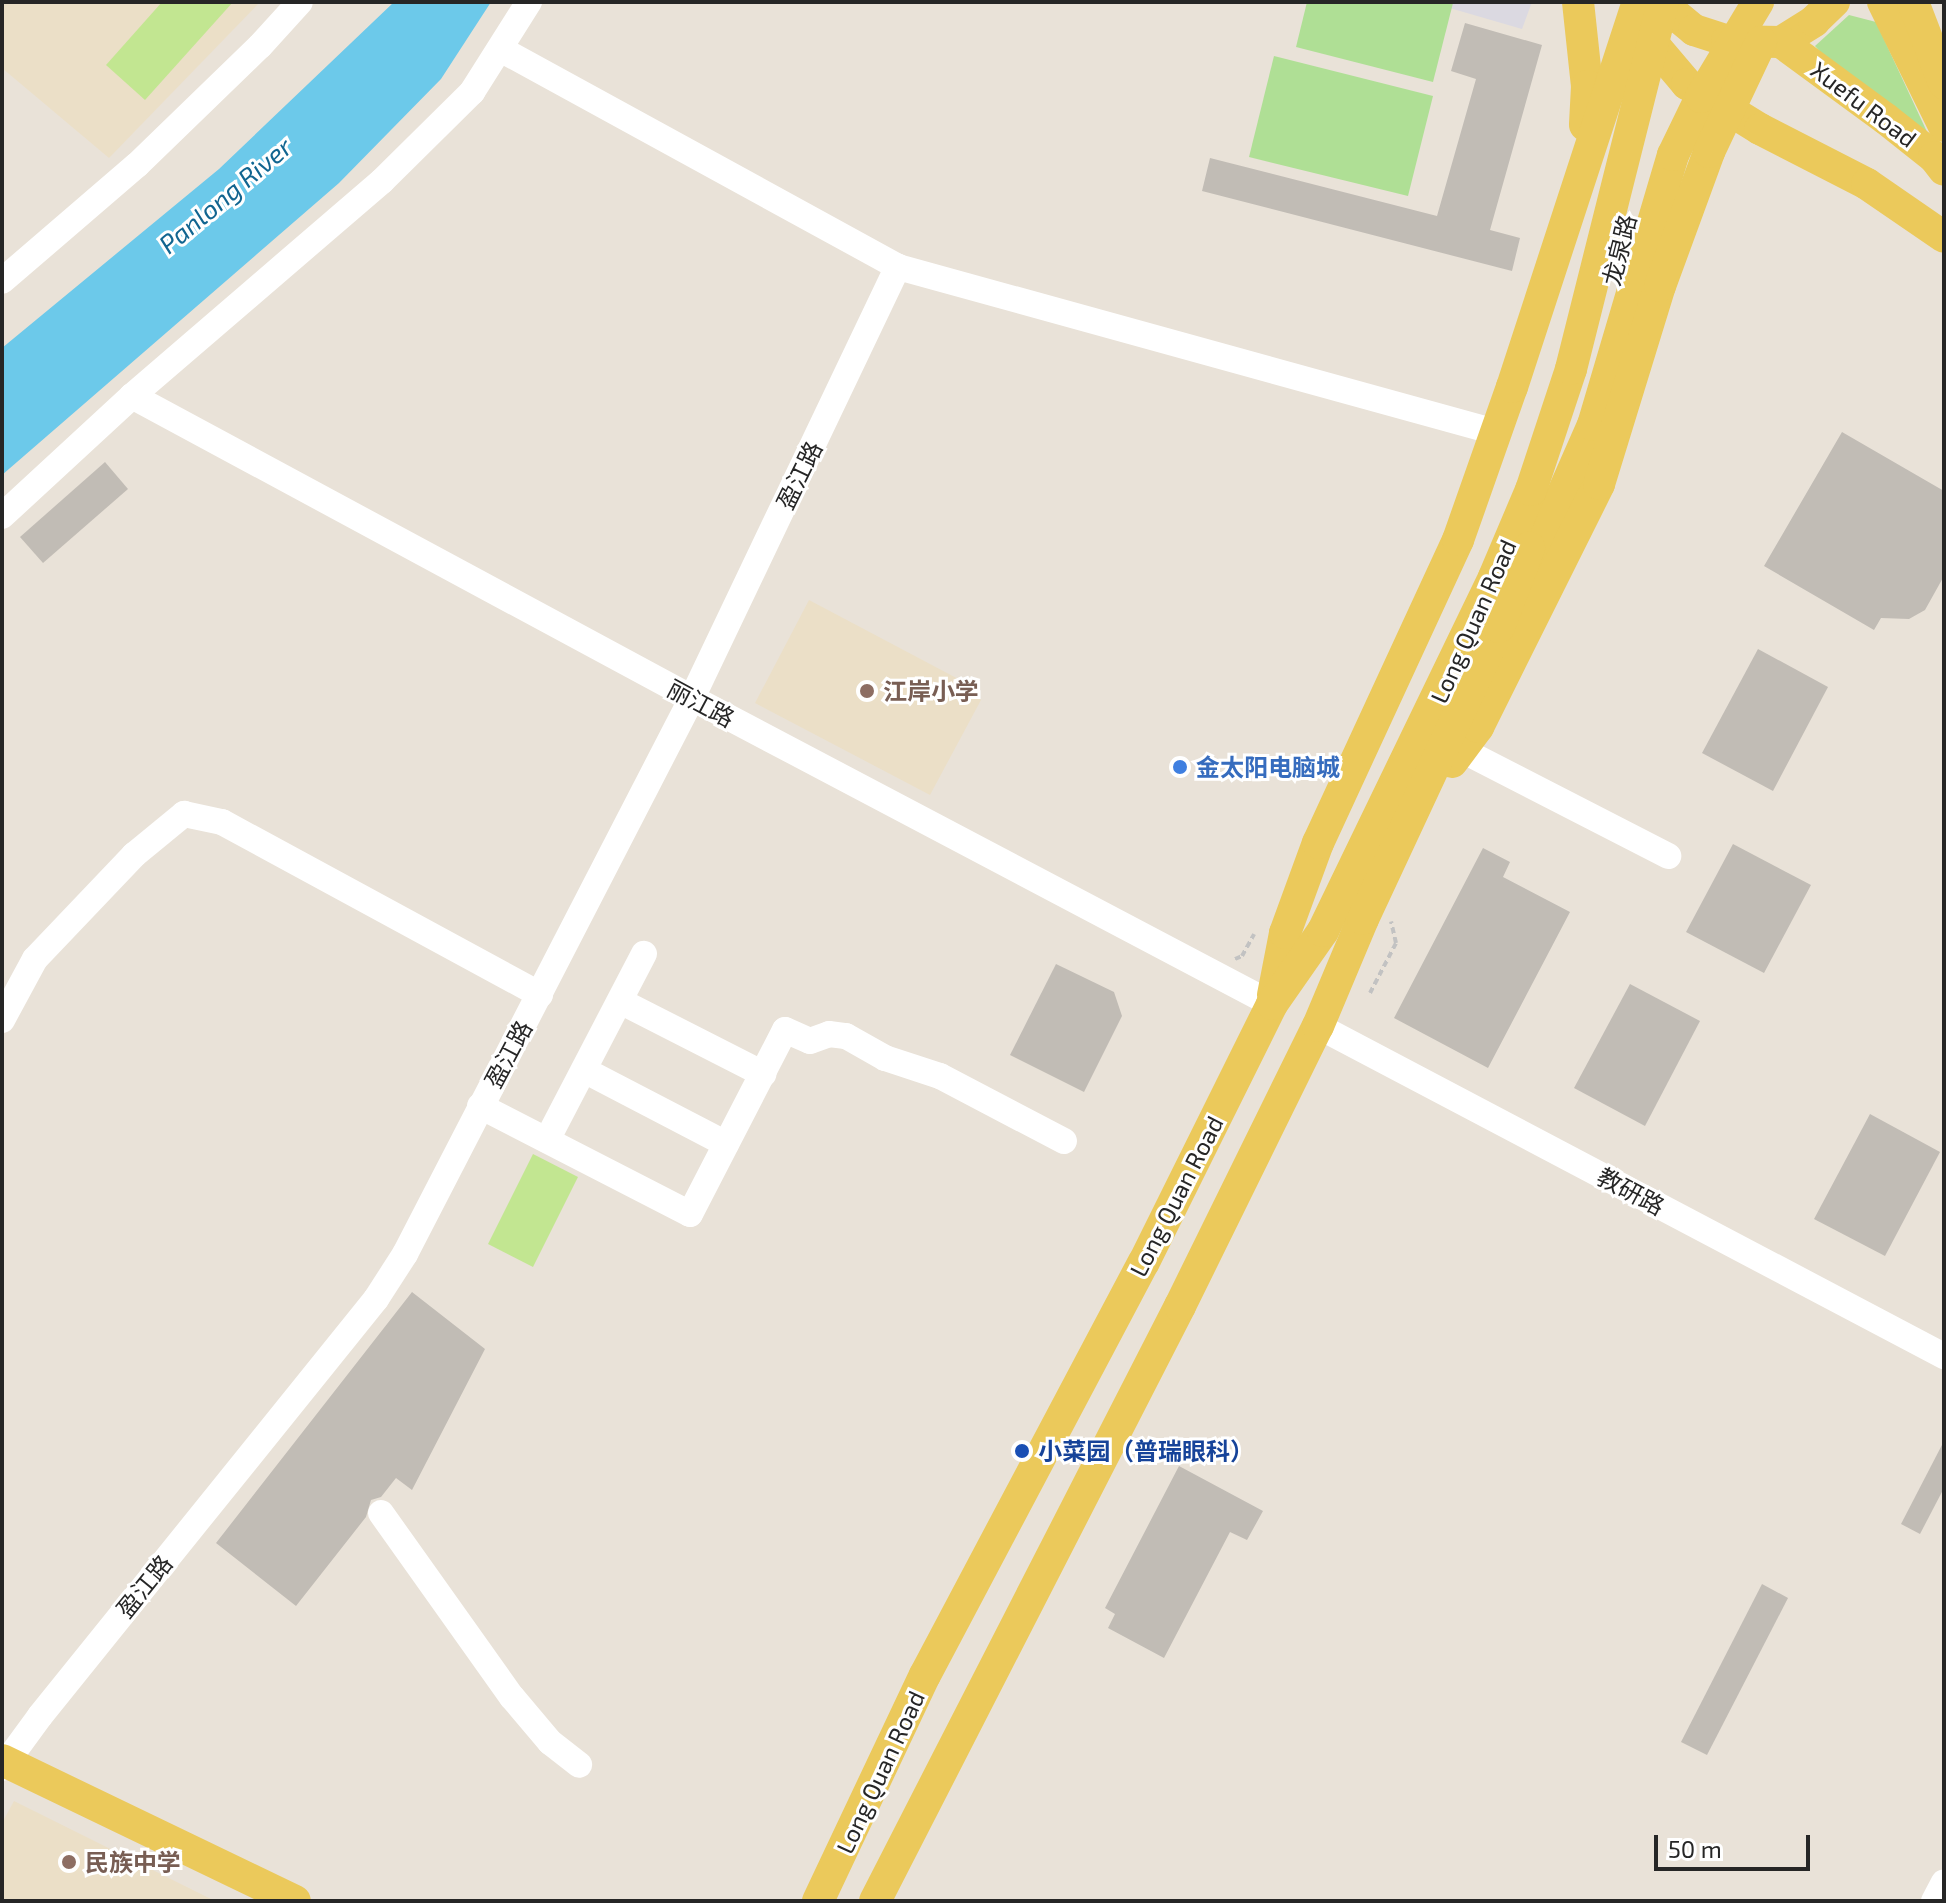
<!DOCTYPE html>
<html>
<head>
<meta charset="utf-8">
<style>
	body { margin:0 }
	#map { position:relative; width:1946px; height:1903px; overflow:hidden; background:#e9e2d8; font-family:"Exo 2","Noto Sans SC",sans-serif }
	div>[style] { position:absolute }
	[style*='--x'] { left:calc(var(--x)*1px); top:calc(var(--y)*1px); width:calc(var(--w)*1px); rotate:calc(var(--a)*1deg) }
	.industrial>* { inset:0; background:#dbd9e1 }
	.education>* { inset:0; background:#ebdfc7 }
	.green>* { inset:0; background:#afdf95 }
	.pitch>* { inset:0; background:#c2e691 }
	.water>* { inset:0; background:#6cc9ea }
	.building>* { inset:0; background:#c1bcb5 }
	.path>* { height:4px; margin-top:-2px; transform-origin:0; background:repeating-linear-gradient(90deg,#c2c2c2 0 6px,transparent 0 10px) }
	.minor>* { height:26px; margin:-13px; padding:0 13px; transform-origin:13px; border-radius:13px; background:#fff }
	.major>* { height:32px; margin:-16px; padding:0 16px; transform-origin:16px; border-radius:16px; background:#ebc95b }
	.dots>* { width:22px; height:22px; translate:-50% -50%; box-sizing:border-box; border:4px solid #fff; border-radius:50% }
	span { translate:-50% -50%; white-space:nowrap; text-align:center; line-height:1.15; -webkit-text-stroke:6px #fff; paint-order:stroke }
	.street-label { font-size:24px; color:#262626 }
	.education-label { font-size:24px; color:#785e54; font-weight:700 }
	.left { translate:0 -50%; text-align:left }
	.shop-label { font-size:24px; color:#366cbe; font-weight:700 }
	.transit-label { font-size:24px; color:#164399; font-weight:700 }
	.water-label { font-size:26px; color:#116590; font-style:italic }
	.frame { position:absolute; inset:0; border:4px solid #262626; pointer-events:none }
	.scale { position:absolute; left:1654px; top:1835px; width:156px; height:36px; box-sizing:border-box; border:4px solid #262626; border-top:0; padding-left:10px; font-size:24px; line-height:28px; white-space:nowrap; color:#262626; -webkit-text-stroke:6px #fff; paint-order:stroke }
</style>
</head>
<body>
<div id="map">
	<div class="industrial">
		<i style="clip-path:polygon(1429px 2px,1532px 2px,1522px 29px)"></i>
	</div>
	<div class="education">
		<i style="clip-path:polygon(2px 2px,260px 2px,109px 158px,2px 68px)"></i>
		<i style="clip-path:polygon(809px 600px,964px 682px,981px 700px,930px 795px,755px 703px)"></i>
		<i style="clip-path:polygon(14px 1801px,215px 1901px,2px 1901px,2px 1823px)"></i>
	</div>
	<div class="green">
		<i style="clip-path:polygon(1307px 2px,1453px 3px,1433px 82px,1296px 47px)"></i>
		<i style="clip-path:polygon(1849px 15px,1876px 22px,1928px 134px,1829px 62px,1815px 46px)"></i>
		<i style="clip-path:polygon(1274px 56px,1433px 96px,1408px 196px,1249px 157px)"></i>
	</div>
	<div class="pitch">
		<i style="clip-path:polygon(162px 2px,233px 2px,145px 100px,106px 65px)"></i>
		<i style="clip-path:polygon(533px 1154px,578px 1177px,533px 1267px,488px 1244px)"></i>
	</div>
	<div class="water">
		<i style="clip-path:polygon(394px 2px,491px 2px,441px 79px,339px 183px,2px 475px,2px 348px,219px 169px)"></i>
	</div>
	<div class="building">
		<i style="clip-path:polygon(1465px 23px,1542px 45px,1490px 230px,1520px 238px,1512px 271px,1202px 191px,1210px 158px,1437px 216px,1476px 79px,1451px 71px)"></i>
		<i style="clip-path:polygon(1842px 432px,1944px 491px,1944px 576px,1925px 610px,1909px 619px,1881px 618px,1874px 630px,1764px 566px)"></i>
		<i style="clip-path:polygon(105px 462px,128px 489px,43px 563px,20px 537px)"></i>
		<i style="clip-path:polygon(1758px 649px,1828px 687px,1773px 791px,1702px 753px)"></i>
		<i style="clip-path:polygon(1733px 844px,1811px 885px,1764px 973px,1686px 932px)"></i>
		<i style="clip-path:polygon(1483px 848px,1510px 862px,1503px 877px,1570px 912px,1488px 1068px,1394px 1018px)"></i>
		<i style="clip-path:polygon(1056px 964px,1114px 992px,1122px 1016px,1084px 1092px,1010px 1055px)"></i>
		<i style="clip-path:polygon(1630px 984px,1700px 1021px,1645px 1126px,1574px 1088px)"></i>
		<i style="clip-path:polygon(1870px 1114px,1940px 1152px,1885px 1256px,1814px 1219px)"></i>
		<i style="clip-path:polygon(412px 1292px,485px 1349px,412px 1490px,396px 1478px,381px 1497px,371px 1500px,366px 1517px,296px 1606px,216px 1543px)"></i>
		<i style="clip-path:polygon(1944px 1441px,1944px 1488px,1920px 1534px,1901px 1524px)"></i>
		<i style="clip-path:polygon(1179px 1466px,1263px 1511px,1247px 1540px,1230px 1532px,1164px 1658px,1108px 1628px,1115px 1614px,1105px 1608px)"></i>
		<i style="clip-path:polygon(1762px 1584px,1788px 1598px,1707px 1755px,1681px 1742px)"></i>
	</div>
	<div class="path">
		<i style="--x:1235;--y:959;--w:8;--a:-23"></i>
		<i style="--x:1242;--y:956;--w:25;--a:-61"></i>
		<i style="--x:1370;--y:993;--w:56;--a:-62.5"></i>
		<i style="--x:1396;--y:943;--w:22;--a:-103"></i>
	</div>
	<div class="minor">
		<i style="--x:502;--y:50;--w:452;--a:28.7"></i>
		<i style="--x:898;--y:267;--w:620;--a:15.43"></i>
		<i style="--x:2;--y:281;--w:178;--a:-40.7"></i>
		<i style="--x:137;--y:165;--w:171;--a:-44.1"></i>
		<i style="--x:260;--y:46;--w:59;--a:-47.7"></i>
		<i style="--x:132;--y:396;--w:636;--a:28.34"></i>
		<i style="--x:692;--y:698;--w:656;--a:27.82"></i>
		<i style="--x:2;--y:516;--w:177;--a:-42.7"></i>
		<i style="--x:132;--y:396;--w:330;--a:-40.7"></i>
		<i style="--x:382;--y:181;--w:127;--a:-44.7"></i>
		<i style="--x:472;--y:92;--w:107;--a:-57.7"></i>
		<i style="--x:1462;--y:750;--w:232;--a:27.2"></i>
		<i style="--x:620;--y:1001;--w:161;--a:27"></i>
		<i style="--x:2;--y:1020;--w:69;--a:-61.6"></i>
		<i style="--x:35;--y:959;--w:144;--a:-46.4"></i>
		<i style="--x:134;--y:855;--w:65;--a:-39.4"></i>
		<i style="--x:184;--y:814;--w:39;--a:12"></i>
		<i style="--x:222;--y:822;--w:362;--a:28.5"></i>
		<i style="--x:1318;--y:1026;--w:708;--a:27.8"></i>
		<i style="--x:584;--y:1070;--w:160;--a:27.5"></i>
		<i style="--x:480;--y:1106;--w:236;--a:27.2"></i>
		<i style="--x:690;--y:1214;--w:207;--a:-62.7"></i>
		<i style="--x:785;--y:1030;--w:27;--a:24"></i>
		<i style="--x:810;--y:1041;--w:20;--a:-20"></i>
		<i style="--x:829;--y:1034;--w:17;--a:7"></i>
		<i style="--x:846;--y:1036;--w:45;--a:29.4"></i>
		<i style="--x:885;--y:1058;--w:58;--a:18.1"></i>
		<i style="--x:940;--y:1076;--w:140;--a:27.7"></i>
		<i style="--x:547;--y:1140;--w:210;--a:-62.5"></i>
		<i style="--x:381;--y:1513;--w:226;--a:54.6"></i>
		<i style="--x:512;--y:1697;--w:59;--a:49.8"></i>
		<i style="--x:550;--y:1742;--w:37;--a:38"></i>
		<i style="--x:2;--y:1768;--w:64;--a:-53.8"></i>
		<i style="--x:40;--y:1716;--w:536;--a:-51.14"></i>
		<i style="--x:376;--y:1299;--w:54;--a:-57.2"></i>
		<i style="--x:405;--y:1254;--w:626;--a:-62.7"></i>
		<i style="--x:692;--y:698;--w:478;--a:-64.5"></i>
		<i style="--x:1934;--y:1901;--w:21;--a:-62"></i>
	</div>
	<div class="major">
		<i style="--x:1578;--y:2;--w:84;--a:83.9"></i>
		<i style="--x:1587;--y:86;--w:39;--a:93"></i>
		<i style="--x:1660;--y:2;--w:44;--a:39.5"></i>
		<i style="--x:1694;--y:30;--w:35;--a:18"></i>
		<i style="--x:1727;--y:41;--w:54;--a:1.1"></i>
		<i style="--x:1781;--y:42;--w:39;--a:-32"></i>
		<i style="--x:1814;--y:21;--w:28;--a:-44"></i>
		<i style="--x:1883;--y:2;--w:138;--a:63.8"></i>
		<i style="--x:1913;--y:2;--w:87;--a:69.1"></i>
		<i style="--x:1643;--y:32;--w:68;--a:49.8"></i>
		<i style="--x:1687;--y:84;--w:86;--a:31.7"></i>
		<i style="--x:1760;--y:129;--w:120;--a:27.2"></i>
		<i style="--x:1867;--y:184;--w:93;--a:34.5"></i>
		<i style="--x:1781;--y:42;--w:130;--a:36.3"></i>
		<i style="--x:1886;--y:119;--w:61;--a:38.4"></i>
		<i style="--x:1934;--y:157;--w:16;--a:52"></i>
		<i style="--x:1527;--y:575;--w:164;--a:-66.3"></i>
		<i style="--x:1593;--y:425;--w:282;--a:-73.5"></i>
		<i style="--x:1673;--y:155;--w:64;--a:-64.2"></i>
		<i style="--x:1701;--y:97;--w:111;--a:-59"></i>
		<i style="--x:1452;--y:762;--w:44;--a:-53.4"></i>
		<i style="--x:1478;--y:727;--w:271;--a:-63.5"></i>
		<i style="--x:1599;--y:484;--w:207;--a:-72.9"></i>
		<i style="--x:1660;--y:286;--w:143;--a:-69.9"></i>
		<i style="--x:1709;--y:152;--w:122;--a:-64.7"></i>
		<i style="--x:1273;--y:995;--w:63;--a:-79"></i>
		<i style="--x:1285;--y:933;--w:96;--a:-69.9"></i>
		<i style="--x:1318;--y:843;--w:334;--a:-65.2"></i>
		<i style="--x:1458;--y:540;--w:162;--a:-70.6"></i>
		<i style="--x:1512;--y:387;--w:405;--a:-71.9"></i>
		<i style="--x:2;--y:1760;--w:325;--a:25.7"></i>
		<i style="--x:818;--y:1901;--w:250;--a:-64.7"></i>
		<i style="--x:925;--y:1675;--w:467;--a:-62.1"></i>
		<i style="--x:1144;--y:1262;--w:288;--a:-63.6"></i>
		<i style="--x:1272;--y:1004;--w:89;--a:-55.1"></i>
		<i style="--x:1323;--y:931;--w:393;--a:-64.2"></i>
		<i style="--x:1494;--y:577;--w:95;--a:-67"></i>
		<i style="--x:1531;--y:490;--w:127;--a:-71.7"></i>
		<i style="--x:1571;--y:369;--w:378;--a:-75.9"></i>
		<i style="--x:875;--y:1901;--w:669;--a:-62.86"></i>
		<i style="--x:1180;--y:1306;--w:312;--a:-63.8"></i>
		<i style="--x:1318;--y:1026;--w:116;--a:-67.2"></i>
		<i style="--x:1363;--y:919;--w:322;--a:-65"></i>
		<i style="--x:1499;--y:627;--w:85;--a:-69.2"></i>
	</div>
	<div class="dots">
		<i style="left:867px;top:691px;background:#8d6e63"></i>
		<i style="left:1180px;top:767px;background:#3f7fe0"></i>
		<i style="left:1022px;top:1451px;background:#1a4fb4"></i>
		<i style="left:69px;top:1862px;background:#8d6e63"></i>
	</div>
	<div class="street-label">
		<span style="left:1864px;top:104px;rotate:37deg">Xuefu Road</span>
		<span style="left:1619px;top:250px;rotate:-76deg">龙泉路</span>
		<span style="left:799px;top:475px;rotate:-64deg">盈江路</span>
		<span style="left:1473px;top:621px;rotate:-66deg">Long Quan Road</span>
		<span style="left:701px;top:703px;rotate:28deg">丽江路</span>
		<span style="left:508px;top:1054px;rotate:-62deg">盈江路</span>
		<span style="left:1631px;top:1191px;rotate:28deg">教研路</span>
		<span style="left:1176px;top:1196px;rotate:-63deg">Long Quan Road</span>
		<span style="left:144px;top:1586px;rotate:-51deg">盈江路</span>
		<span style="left:880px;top:1772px;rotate:-65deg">Long Quan Road</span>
	</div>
	<div class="education-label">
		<span class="left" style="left:883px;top:691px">江岸小学</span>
		<span class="left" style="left:85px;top:1862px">民族中学</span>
	</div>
	<div class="shop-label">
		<span class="left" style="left:1196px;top:767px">金太阳电脑城</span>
	</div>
	<div class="transit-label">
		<span class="left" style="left:1038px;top:1451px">小菜园（普瑞眼科）</span>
	</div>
	<div class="water-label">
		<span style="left:225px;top:195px;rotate:-40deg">Panlong River</span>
	</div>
	<div class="frame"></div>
	<div class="scale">50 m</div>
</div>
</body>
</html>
